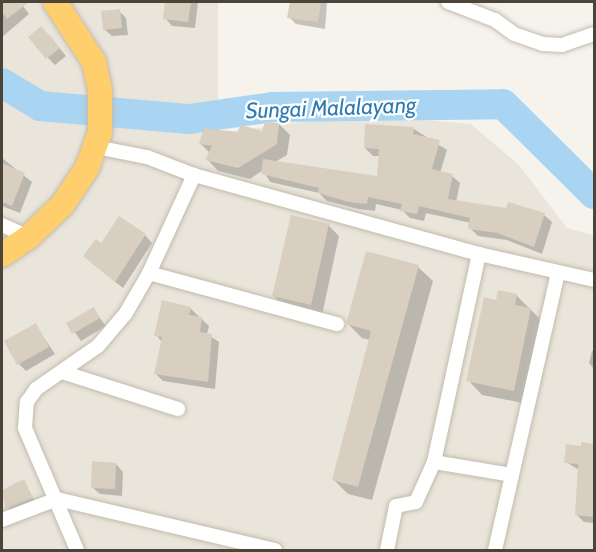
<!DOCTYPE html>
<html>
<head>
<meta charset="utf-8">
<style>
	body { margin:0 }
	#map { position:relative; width:596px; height:552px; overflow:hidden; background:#f6f3ec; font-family:Cabin,sans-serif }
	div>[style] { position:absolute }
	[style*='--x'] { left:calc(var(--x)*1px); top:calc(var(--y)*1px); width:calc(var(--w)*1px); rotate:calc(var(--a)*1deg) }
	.residential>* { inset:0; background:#eae5da }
	.shadow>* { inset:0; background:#0003 }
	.river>* { height:30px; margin:-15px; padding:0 15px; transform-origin:15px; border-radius:15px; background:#a9d4f2 }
	.building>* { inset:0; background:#d8cfc1 }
	.roads { filter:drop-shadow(0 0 2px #c2bbae) drop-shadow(0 0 2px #c2bbae) }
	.street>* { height:14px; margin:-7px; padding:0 7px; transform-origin:7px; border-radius:7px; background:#fff }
	.highway>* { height:24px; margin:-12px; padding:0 12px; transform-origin:12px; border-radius:12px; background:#ffcf6e }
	span { translate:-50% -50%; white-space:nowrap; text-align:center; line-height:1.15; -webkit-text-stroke:4.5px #fff; paint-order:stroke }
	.water-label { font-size:22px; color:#2e7ab2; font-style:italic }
	.frame { position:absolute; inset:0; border:3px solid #4b4439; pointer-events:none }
</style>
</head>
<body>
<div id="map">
	<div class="residential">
		<i style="clip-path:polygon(2px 2px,218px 2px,218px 133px,317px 120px,417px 119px,471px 124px,519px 165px,567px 228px,594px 235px,594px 550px,2px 550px)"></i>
	</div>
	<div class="shadow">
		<i style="clip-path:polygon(2px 2px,20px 2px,29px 14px,2px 37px)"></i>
		<i style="clip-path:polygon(166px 2px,198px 2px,195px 28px,172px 26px,165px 18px)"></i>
		<i style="clip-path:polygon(291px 2px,327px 2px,325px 29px,296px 24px,289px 17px)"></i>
		<i style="clip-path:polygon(119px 11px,126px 18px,128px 35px,112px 36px,104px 29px)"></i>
		<i style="clip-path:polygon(49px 35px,66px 56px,55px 65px,48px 58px)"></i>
		<i style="clip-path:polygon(279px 124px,290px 135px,287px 155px,275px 162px,378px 178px,380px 156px,373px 156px,365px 148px,414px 129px,447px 150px,440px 173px,452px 176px,460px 183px,456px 202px,544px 215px,552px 222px,542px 254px,507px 240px,478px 236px,470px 228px,471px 223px,426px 213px,424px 221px,410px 218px,402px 210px,376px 204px,375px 211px,358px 209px,327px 201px,319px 193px,270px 182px,263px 170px,250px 179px,218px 171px,207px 159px,210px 153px,200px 143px,239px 133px,263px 133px)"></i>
		<i style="clip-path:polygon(2px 158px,32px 182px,20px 213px,2px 206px)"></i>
		<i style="clip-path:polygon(328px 225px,339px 236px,322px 315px,285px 307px,274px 296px)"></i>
		<i style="clip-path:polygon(145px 235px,152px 243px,123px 288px,92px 263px,102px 245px)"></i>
		<i style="clip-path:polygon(418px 267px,433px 281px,372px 500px,348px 494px,333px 479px,370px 340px,362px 338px,348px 324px)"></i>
		<i style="clip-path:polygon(516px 295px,545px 324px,528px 404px,482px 395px,468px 380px,497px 302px)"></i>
		<i style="clip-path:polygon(190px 308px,209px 326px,207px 334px,219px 342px,215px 389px,163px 381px,156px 374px,162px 342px,156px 335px)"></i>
		<i style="clip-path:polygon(93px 309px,106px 326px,81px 341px,68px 323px)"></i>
		<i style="clip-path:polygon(35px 325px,55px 354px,26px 371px,19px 364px)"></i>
		<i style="clip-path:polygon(592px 351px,594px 351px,594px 369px,589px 363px)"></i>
		<i style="clip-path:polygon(568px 446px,594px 447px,594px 523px,584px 522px,576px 514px,579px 470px,566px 462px)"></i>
		<i style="clip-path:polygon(116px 464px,123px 472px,122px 496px,100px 494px,92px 487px)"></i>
		<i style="clip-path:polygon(24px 481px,35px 502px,10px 512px,2px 491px)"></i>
	</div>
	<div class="river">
		<i style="--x:2;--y:83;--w:44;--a:31.2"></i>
		<i style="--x:40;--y:106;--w:150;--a:5"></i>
		<i style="--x:189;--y:119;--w:85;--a:-8.1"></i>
		<i style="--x:273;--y:107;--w:230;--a:-0.7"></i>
		<i style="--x:503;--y:104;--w:128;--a:44.7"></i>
	</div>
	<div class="building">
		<i style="clip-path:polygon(2px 2px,29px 2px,7px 19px,2px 12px)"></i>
		<i style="clip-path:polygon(165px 2px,191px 2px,188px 22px,163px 19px)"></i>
		<i style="clip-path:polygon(290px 2px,321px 2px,318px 22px,287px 18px)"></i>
		<i style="clip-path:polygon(120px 9px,122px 28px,103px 30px,101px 11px)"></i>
		<i style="clip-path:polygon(41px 26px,60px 48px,46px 59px,28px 37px)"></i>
		<i style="clip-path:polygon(265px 122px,279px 123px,277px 144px,238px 168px,205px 160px,212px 146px,199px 144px,204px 128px,238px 132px,240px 125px,262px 131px)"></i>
		<i style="clip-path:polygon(365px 124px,414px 127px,413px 134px,440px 140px,432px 169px,453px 174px,448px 199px,506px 208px,508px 202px,545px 213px,534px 247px,498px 233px,468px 229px,470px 218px,419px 206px,417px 214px,400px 211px,402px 204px,368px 197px,367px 204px,349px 202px,318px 193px,319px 188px,261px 174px,263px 159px,377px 176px,379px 149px,364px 148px)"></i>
		<i style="clip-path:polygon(2px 163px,25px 173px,12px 206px,2px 202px)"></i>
		<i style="clip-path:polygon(291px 215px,329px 224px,311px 305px,272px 296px)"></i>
		<i style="clip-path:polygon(119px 216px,146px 234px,115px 282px,83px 256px,96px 239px,101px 243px)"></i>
		<i style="clip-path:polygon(366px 251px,419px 265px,358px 487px,332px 480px,371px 331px,346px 324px)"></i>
		<i style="clip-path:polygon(498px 290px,517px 294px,515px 305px,531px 308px,514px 391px,466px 381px,484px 297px,496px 300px)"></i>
		<i style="clip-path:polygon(162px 300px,191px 307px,189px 315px,202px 317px,200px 332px,212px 334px,208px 382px,154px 374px,162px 337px,154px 336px)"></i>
		<i style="clip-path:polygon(94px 307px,100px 318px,72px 334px,66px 323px)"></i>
		<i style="clip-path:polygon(36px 323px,49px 347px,17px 365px,4px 341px)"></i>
		<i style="clip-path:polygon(581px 442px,594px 444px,594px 517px,575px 515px,578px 464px,564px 463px,566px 444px,581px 446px)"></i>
		<i style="clip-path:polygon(92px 461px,116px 463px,115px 489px,91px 488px)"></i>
		<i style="clip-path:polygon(24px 479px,33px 498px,5px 509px,2px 490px)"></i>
	</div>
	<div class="roads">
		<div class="street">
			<i style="--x:448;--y:2;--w:50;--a:21"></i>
			<i style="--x:495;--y:20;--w:24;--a:36"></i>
			<i style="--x:514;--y:34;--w:31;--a:19"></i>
			<i style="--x:543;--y:44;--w:19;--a:3"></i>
			<i style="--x:562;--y:45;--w:34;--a:-19"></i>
			<i style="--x:96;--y:147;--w:52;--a:11.1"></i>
			<i style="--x:147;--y:157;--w:50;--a:21"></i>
			<i style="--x:194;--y:175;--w:296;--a:15.5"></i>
			<i style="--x:479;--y:254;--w:118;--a:12.7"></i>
			<i style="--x:2;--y:225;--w:30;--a:24"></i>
			<i style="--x:149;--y:273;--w:195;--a:15.2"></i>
			<i style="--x:62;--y:372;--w:122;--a:17.7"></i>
			<i style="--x:434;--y:462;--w:79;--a:9.5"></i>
			<i style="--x:2;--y:520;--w:59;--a:-20.9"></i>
			<i style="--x:57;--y:499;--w:224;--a:13.2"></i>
			<i style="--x:77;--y:550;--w:133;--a:-113.1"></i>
			<i style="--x:25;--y:428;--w:26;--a:-86"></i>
			<i style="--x:27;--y:402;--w:16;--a:-55"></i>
			<i style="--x:36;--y:389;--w:75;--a:-34.7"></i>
			<i style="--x:98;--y:346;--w:43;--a:-49.7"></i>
			<i style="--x:126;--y:313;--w:46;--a:-60.1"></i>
			<i style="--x:149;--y:273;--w:108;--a:-65.3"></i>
			<i style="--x:387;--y:550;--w:45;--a:-78.4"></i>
			<i style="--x:396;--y:506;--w:20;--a:-11"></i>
			<i style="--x:416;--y:502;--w:44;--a:-65.8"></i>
			<i style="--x:434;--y:462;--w:213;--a:-77.8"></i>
			<i style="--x:495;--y:550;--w:284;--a:-77.2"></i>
		</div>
		<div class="highway">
			<i style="--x:2;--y:255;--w:32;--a:-34"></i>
			<i style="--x:29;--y:237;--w:47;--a:-44.1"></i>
			<i style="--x:63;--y:204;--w:43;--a:-56.3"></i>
			<i style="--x:87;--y:168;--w:38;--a:-70"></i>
			<i style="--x:100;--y:132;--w:42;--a:-90"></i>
			<i style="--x:100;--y:90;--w:29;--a:-102"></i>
			<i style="--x:94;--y:62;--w:72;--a:-123"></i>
		</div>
	</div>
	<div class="water-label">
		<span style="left:331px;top:108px;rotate:-2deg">Sungai Malalayang</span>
	</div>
	<div class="frame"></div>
</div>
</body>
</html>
